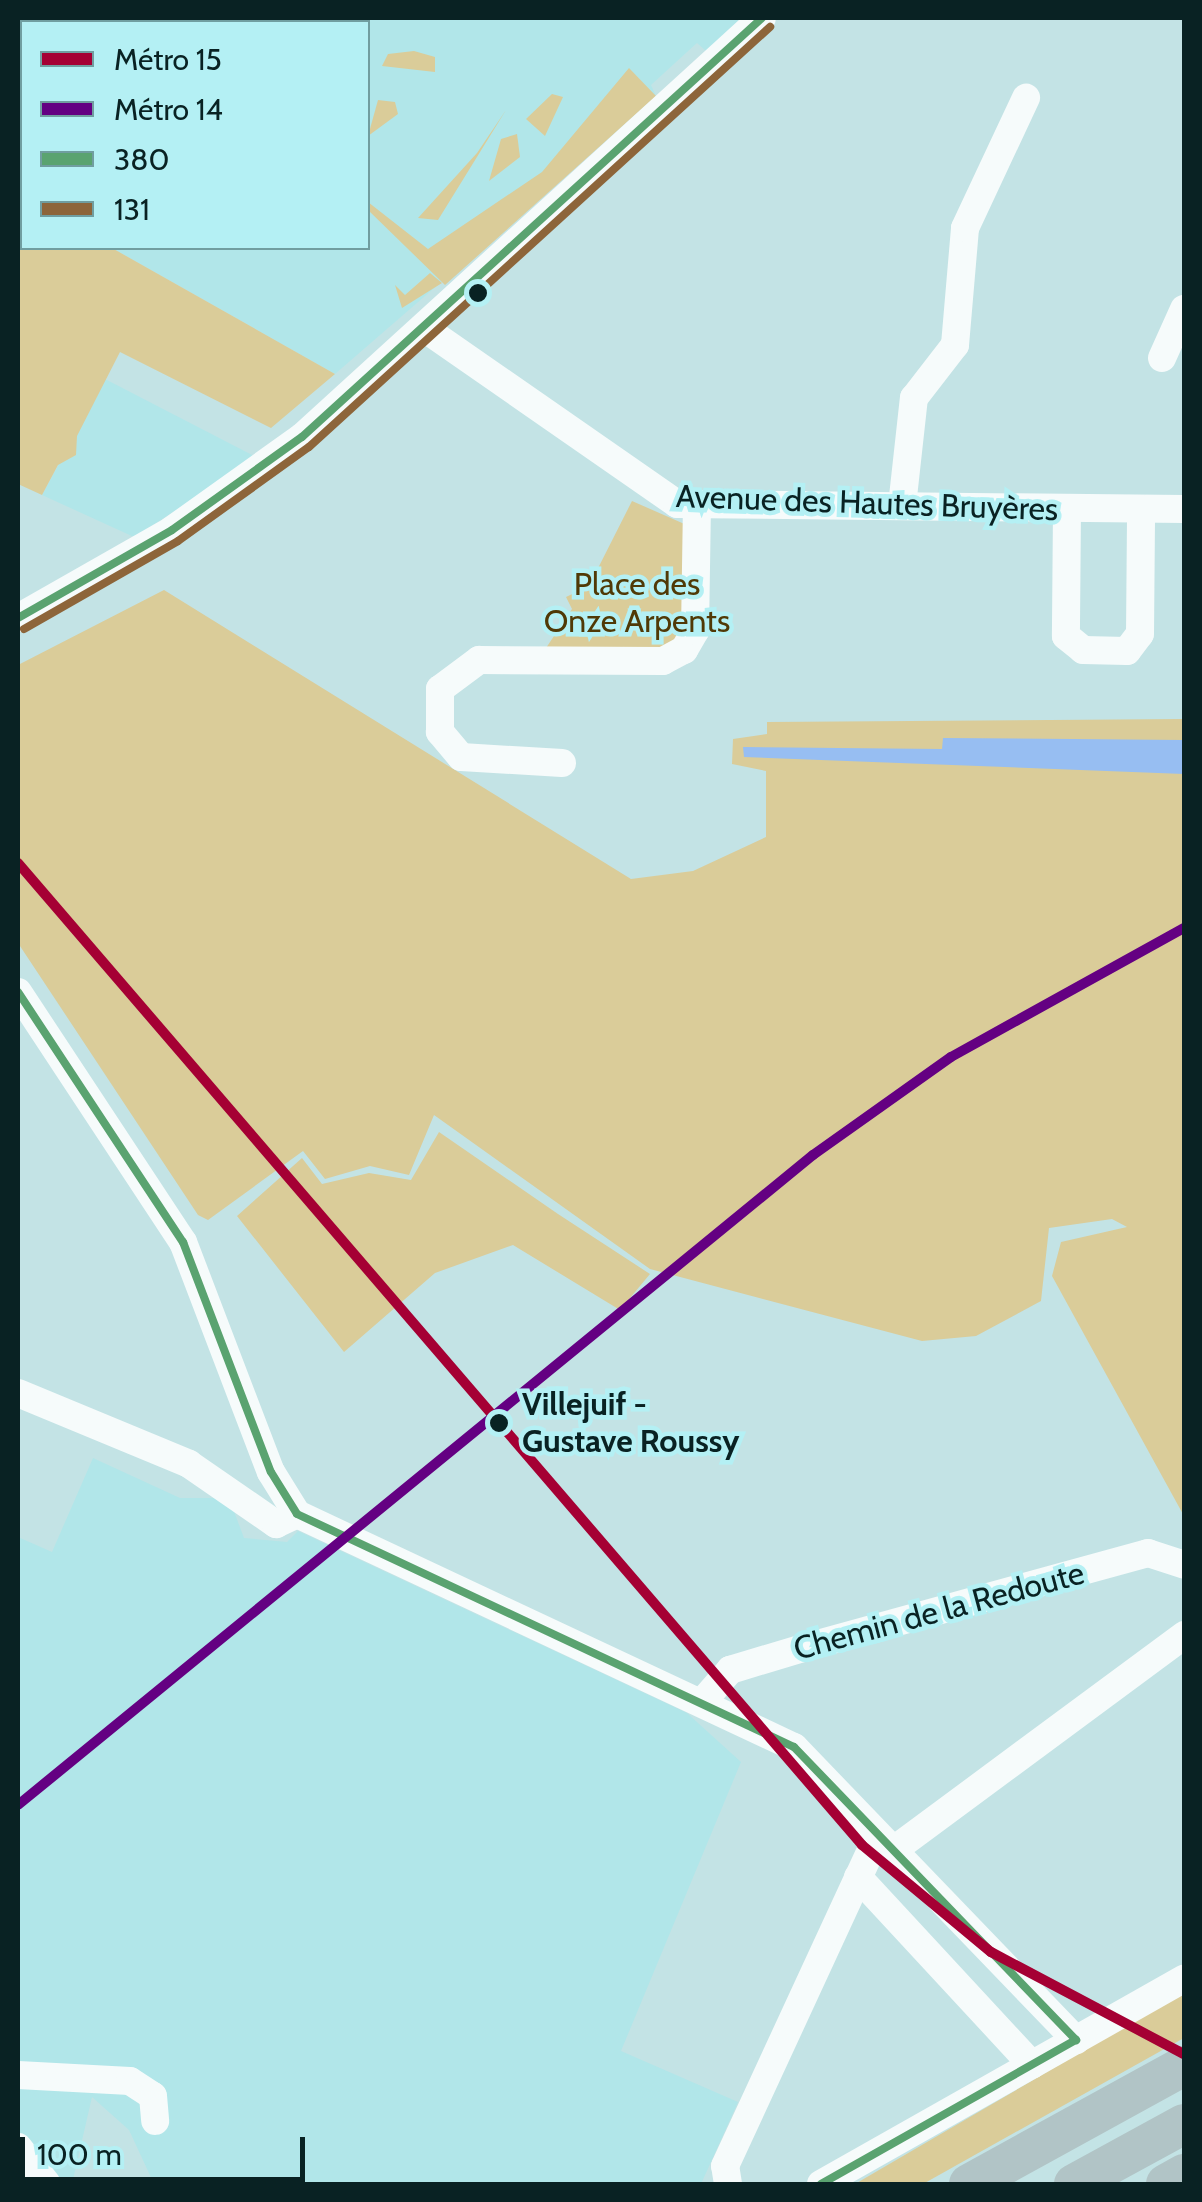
<!DOCTYPE html>
<html>
<head>
<meta charset="utf-8">
<style>
	body { margin:0 }
	#map { position:relative; width:1202px; height:2202px; overflow:hidden; background:#c3e3e5; font-family:Cabin,sans-serif }
	div>[style] { position:absolute }
	[style*='--x'] { left:calc(var(--x)*1px); top:calc(var(--y)*1px); width:calc(var(--w)*1px); rotate:calc(var(--a)*1deg) }
	.built>* { inset:0; background:#b1e6e9 }
	.green>* { inset:0; background:#dacc99 }
	.water>* { inset:0; background:#97bef2 }
	.minor>* { height:28px; margin:-14px; padding:0 14px; transform-origin:14px; border-radius:14px; background:#f6fbfb }
	.highway>* { height:40px; margin:-20px; padding:0 20px; transform-origin:20px; border-radius:20px; background:#b1c4c6 }
	.bus-1>* { height:8px; margin:-4px; padding:0 4px; transform-origin:4px; border-radius:4px; background:#5aa370 }
	.bus-2>* { height:8px; margin:-4px; padding:0 4px; transform-origin:4px; border-radius:4px; background:#8d653a }
	.metro-1>* { height:10px; margin:-5px; padding:0 5px; transform-origin:5px; border-radius:5px; background:#a50034 }
	.metro-2>* { height:10px; margin:-5px; padding:0 5px; transform-origin:5px; border-radius:5px; background:#640082 }
	.dots>* { width:28px; height:28px; translate:-50% -50%; box-sizing:border-box; border:5px solid #b4f0f4; border-radius:50% }
	span { translate:-50% -50%; white-space:nowrap; text-align:center; line-height:1.15; -webkit-text-stroke:9px #b4f0f4; paint-order:stroke }
	.street-label { font-size:32px; color:#092223 }
	.park-label { font-size:32px; color:#503906 }
	.stop-label { font-size:32px; color:#092223; font-weight:700 }
	.left { translate:0 -50%; text-align:left }
	.frame { position:absolute; inset:0; border:20px solid #092223; pointer-events:none }
	.legend { position:absolute; left:20px; top:20px; width:350px; height:230px; box-sizing:border-box; background:#b4f0f4; border:2px solid #709ea0; margin:0; padding:12px 18px; list-style:none; font-size:30px; color:#092223 }
	.legend li { display:flex; align-items:center; gap:20px; height:50px }
	.legend b { width:50px; border:2px solid #709ea0 }
	.scale { position:absolute; left:20px; top:2137px; width:285px; height:45px; box-sizing:border-box; border:5px solid #092223; border-top:0; padding-left:12px; font-size:30px; line-height:35px; white-space:nowrap; color:#092223; -webkit-text-stroke:8px #b4f0f4; paint-order:stroke }
</style>
</head>
<body>
<div id="map">
	<div class="built">
		<i style="clip-path:polygon(18px 18px,741px 18px,706px 51px,697px 43px,687px 52px,651px 85px,656px 96px,335px 374px,112px 248px,368px 248px,368px 22px,22px 22px,22px 197px)"></i>
		<i style="clip-path:polygon(105px 379px,258px 458px,134px 537px,42px 495px)"></i>
		<i style="clip-path:polygon(93px 1458px,180px 1498px,229px 1498px,244px 1538px,287px 1542px,298px 1531px,687px 1713px,741px 1762px,621px 2051px,738px 2102px,701px 2184px,154px 2184px,129px 2130px,92px 2097px,72px 2184px,18px 2184px,18px 1537px,52px 1552px)"></i>
	</div>
	<div class="green">
		<i style="clip-path:polygon(414px 51px,435px 57px,435px 72px,382px 66px,388px 54px)"></i>
		<i style="clip-path:polygon(629px 68px,656px 96px,445px 285px,368px 210px,368px 202px,428px 249px,542px 172px)"></i>
		<i style="clip-path:polygon(552px 94px,563px 97px,545px 136px,526px 119px)"></i>
		<i style="clip-path:polygon(378px 100px,395px 102px,398px 114px,368px 136px)"></i>
		<i style="clip-path:polygon(506px 110px,438px 220px,418px 218px,477px 153px)"></i>
		<i style="clip-path:polygon(517px 134px,520px 157px,489px 181px,501px 139px)"></i>
		<i style="clip-path:polygon(18px 194px,22px 248px,112px 248px,335px 374px,271px 428px,120px 352px,77px 436px,76px 455px,58px 465px,42px 495px,18px 484px)"></i>
		<i style="clip-path:polygon(430px 273px,442px 283px,402px 308px,395px 285px,405px 295px)"></i>
		<i style="clip-path:polygon(632px 501px,689px 526px,686px 632px,672px 650px,544px 651px,572px 609px,566px 597px,589px 586px)"></i>
		<i style="clip-path:polygon(164px 590px,631px 879px,693px 871px,766px 837px,766px 771px,732px 764px,733px 739px,767px 734px,767px 722px,1184px 719px,1184px 1516px,1052px 1276px,1061px 1242px,1127px 1227px,1112px 1219px,1049px 1228px,1041px 1301px,976px 1336px,922px 1341px,650px 1269px,434px 1115px,409px 1175px,370px 1166px,325px 1179px,303px 1151px,208px 1220px,198px 1215px,18px 943px,18px 665px)"></i>
		<i style="clip-path:polygon(439px 1132px,558px 1214px,650px 1274px,620px 1310px,513px 1245px,435px 1273px,344px 1352px,237px 1216px,302px 1158px,322px 1184px,369px 1173px,411px 1180px)"></i>
		<i style="clip-path:polygon(1184px 1992px,1184px 2038px,923px 2184px,855px 2184px)"></i>
	</div>
	<div class="water">
		<i style="clip-path:polygon(943px 738px,1184px 740px,1184px 774px,744px 757px,743px 747px,942px 749px)"></i>
	</div>
	<div class="minor">
		<i style="--x:424;--y:328;--w:308;--a:34.8"></i>
		<i style="--x:677;--y:504;--w:507;--a:0.57"></i>
		<i style="--x:1162;--y:358;--w:54;--a:-65.8"></i>
		<i style="--x:902;--y:506;--w:109;--a:-83.7"></i>
		<i style="--x:914;--y:398;--w:67;--a:-52.3"></i>
		<i style="--x:955;--y:345;--w:117;--a:-85.1"></i>
		<i style="--x:965;--y:228;--w:144;--a:-64.9"></i>
		<i style="--x:1067;--y:509;--w:127;--a:90.5"></i>
		<i style="--x:1066;--y:636;--w:22;--a:39"></i>
		<i style="--x:1083;--y:650;--w:44;--a:1.3"></i>
		<i style="--x:1127;--y:651;--w:21;--a:-53"></i>
		<i style="--x:1140;--y:634;--w:125;--a:-89.5"></i>
		<i style="--x:18;--y:618;--w:177;--a:-29.7"></i>
		<i style="--x:172;--y:530;--w:160;--a:-35.6"></i>
		<i style="--x:302;--y:437;--w:622;--a:-42.33"></i>
		<i style="--x:562;--y:763;--w:101;--a:-176.6"></i>
		<i style="--x:461;--y:757;--w:33;--a:-130"></i>
		<i style="--x:440;--y:732;--w:43;--a:-90"></i>
		<i style="--x:440;--y:689;--w:49;--a:-36.6"></i>
		<i style="--x:479;--y:660;--w:184;--a:0.3"></i>
		<i style="--x:663;--y:661;--w:24;--a:-28"></i>
		<i style="--x:684;--y:650;--w:22;--a:-60"></i>
		<i style="--x:695;--y:631;--w:126;--a:-89.1"></i>
		<i style="--x:18;--y:992;--w:300;--a:56.6"></i>
		<i style="--x:183;--y:1242;--w:246;--a:69.1"></i>
		<i style="--x:271;--y:1472;--w:49;--a:58.2"></i>
		<i style="--x:18;--y:1393;--w:185;--a:22.5"></i>
		<i style="--x:189;--y:1464;--w:106;--a:34.6"></i>
		<i style="--x:276;--y:1524;--w:23;--a:-25"></i>
		<i style="--x:297;--y:1514;--w:549;--a:25.12"></i>
		<i style="--x:794;--y:1747;--w:407;--a:46.1"></i>
		<i style="--x:704;--y:1700;--w:40;--a:-49"></i>
		<i style="--x:730;--y:1670;--w:76;--a:-16.8"></i>
		<i style="--x:803;--y:1648;--w:358;--a:-15.4"></i>
		<i style="--x:1148;--y:1553;--w:38;--a:18"></i>
		<i style="--x:891;--y:1852;--w:365;--a:-36.5"></i>
		<i style="--x:858;--y:1877;--w:256;--a:47.2"></i>
		<i style="--x:18;--y:2075;--w:112;--a:3.1"></i>
		<i style="--x:130;--y:2081;--w:27;--a:33"></i>
		<i style="--x:153;--y:2096;--w:25;--a:85"></i>
		<i style="--x:18;--y:2147;--w:47;--a:51.9"></i>
		<i style="--x:728;--y:2184;--w:18;--a:-99"></i>
		<i style="--x:725;--y:2166;--w:362;--a:-65.2"></i>
		<i style="--x:821;--y:2184;--w:417;--a:-29.5"></i>
	</div>
	<div class="highway">
		<i style="--x:969;--y:2184;--w:245;--a:-28.8"></i>
		<i style="--x:1074;--y:2184;--w:125;--a:-28.6"></i>
		<i style="--x:1166;--y:2184;--w:21;--a:-29"></i>
	</div>
	<div class="bus-1">
		<i style="--x:18;--y:618;--w:177;--a:-29.7"></i>
		<i style="--x:172;--y:530;--w:160;--a:-35.6"></i>
		<i style="--x:302;--y:437;--w:622;--a:-42.33"></i>
		<i style="--x:18;--y:992;--w:300;--a:56.6"></i>
		<i style="--x:183;--y:1242;--w:246;--a:69.1"></i>
		<i style="--x:271;--y:1472;--w:49;--a:58.2"></i>
		<i style="--x:297;--y:1514;--w:549;--a:25.12"></i>
		<i style="--x:794;--y:1747;--w:407;--a:46.1"></i>
		<i style="--x:821;--y:2184;--w:293;--a:-29.5"></i>
	</div>
	<div class="bus-2">
		<i style="--x:24;--y:629;--w:177;--a:-29.7"></i>
		<i style="--x:178;--y:541;--w:161;--a:-35.7"></i>
		<i style="--x:309;--y:447;--w:624;--a:-42.34"></i>
	</div>
	<div class="metro-1">
		<i style="--x:18;--y:863;--w:1295;--a:49.32"></i>
		<i style="--x:862;--y:1845;--w:168;--a:39.7"></i>
		<i style="--x:991;--y:1952;--w:218;--a:27.9"></i>
	</div>
	<div class="metro-2">
		<i style="--x:18;--y:1805;--w:1027;--a:-39.27"></i>
		<i style="--x:813;--y:1155;--w:169;--a:-35.4"></i>
		<i style="--x:951;--y:1057;--w:266;--a:-29"></i>
	</div>
	<div class="dots">
		<i style="left:478px;top:293px;background:#092223"></i>
		<i style="left:499px;top:1423px;background:#092223"></i>
	</div>
	<div class="street-label">
		<span style="left:867px;top:503px;rotate:2deg">Avenue des Hautes Bruyères</span>
		<span style="left:939px;top:1611px;rotate:-15deg">Chemin de la Redoute</span>
	</div>
	<div class="park-label">
		<span style="left:637px;top:603px">Place des<br>Onze Arpents</span>
	</div>
	<div class="stop-label">
		<span class="left" style="left:522px;top:1423px">Villejuif -<br>Gustave Roussy</span>
	</div>
	<div class="frame"></div>
	<ul class="legend">
	<li><b style="height:12px;background:#a50034"></b>Métro 15</li>
	<li><b style="height:12px;background:#640082"></b>Métro 14</li>
	<li><b style="height:12px;background:#5aa370"></b>380</li>
	<li><b style="height:12px;background:#8d653a"></b>131</li>
	</ul>
	<div class="scale">100 m</div>
</div>
</body>
</html>
